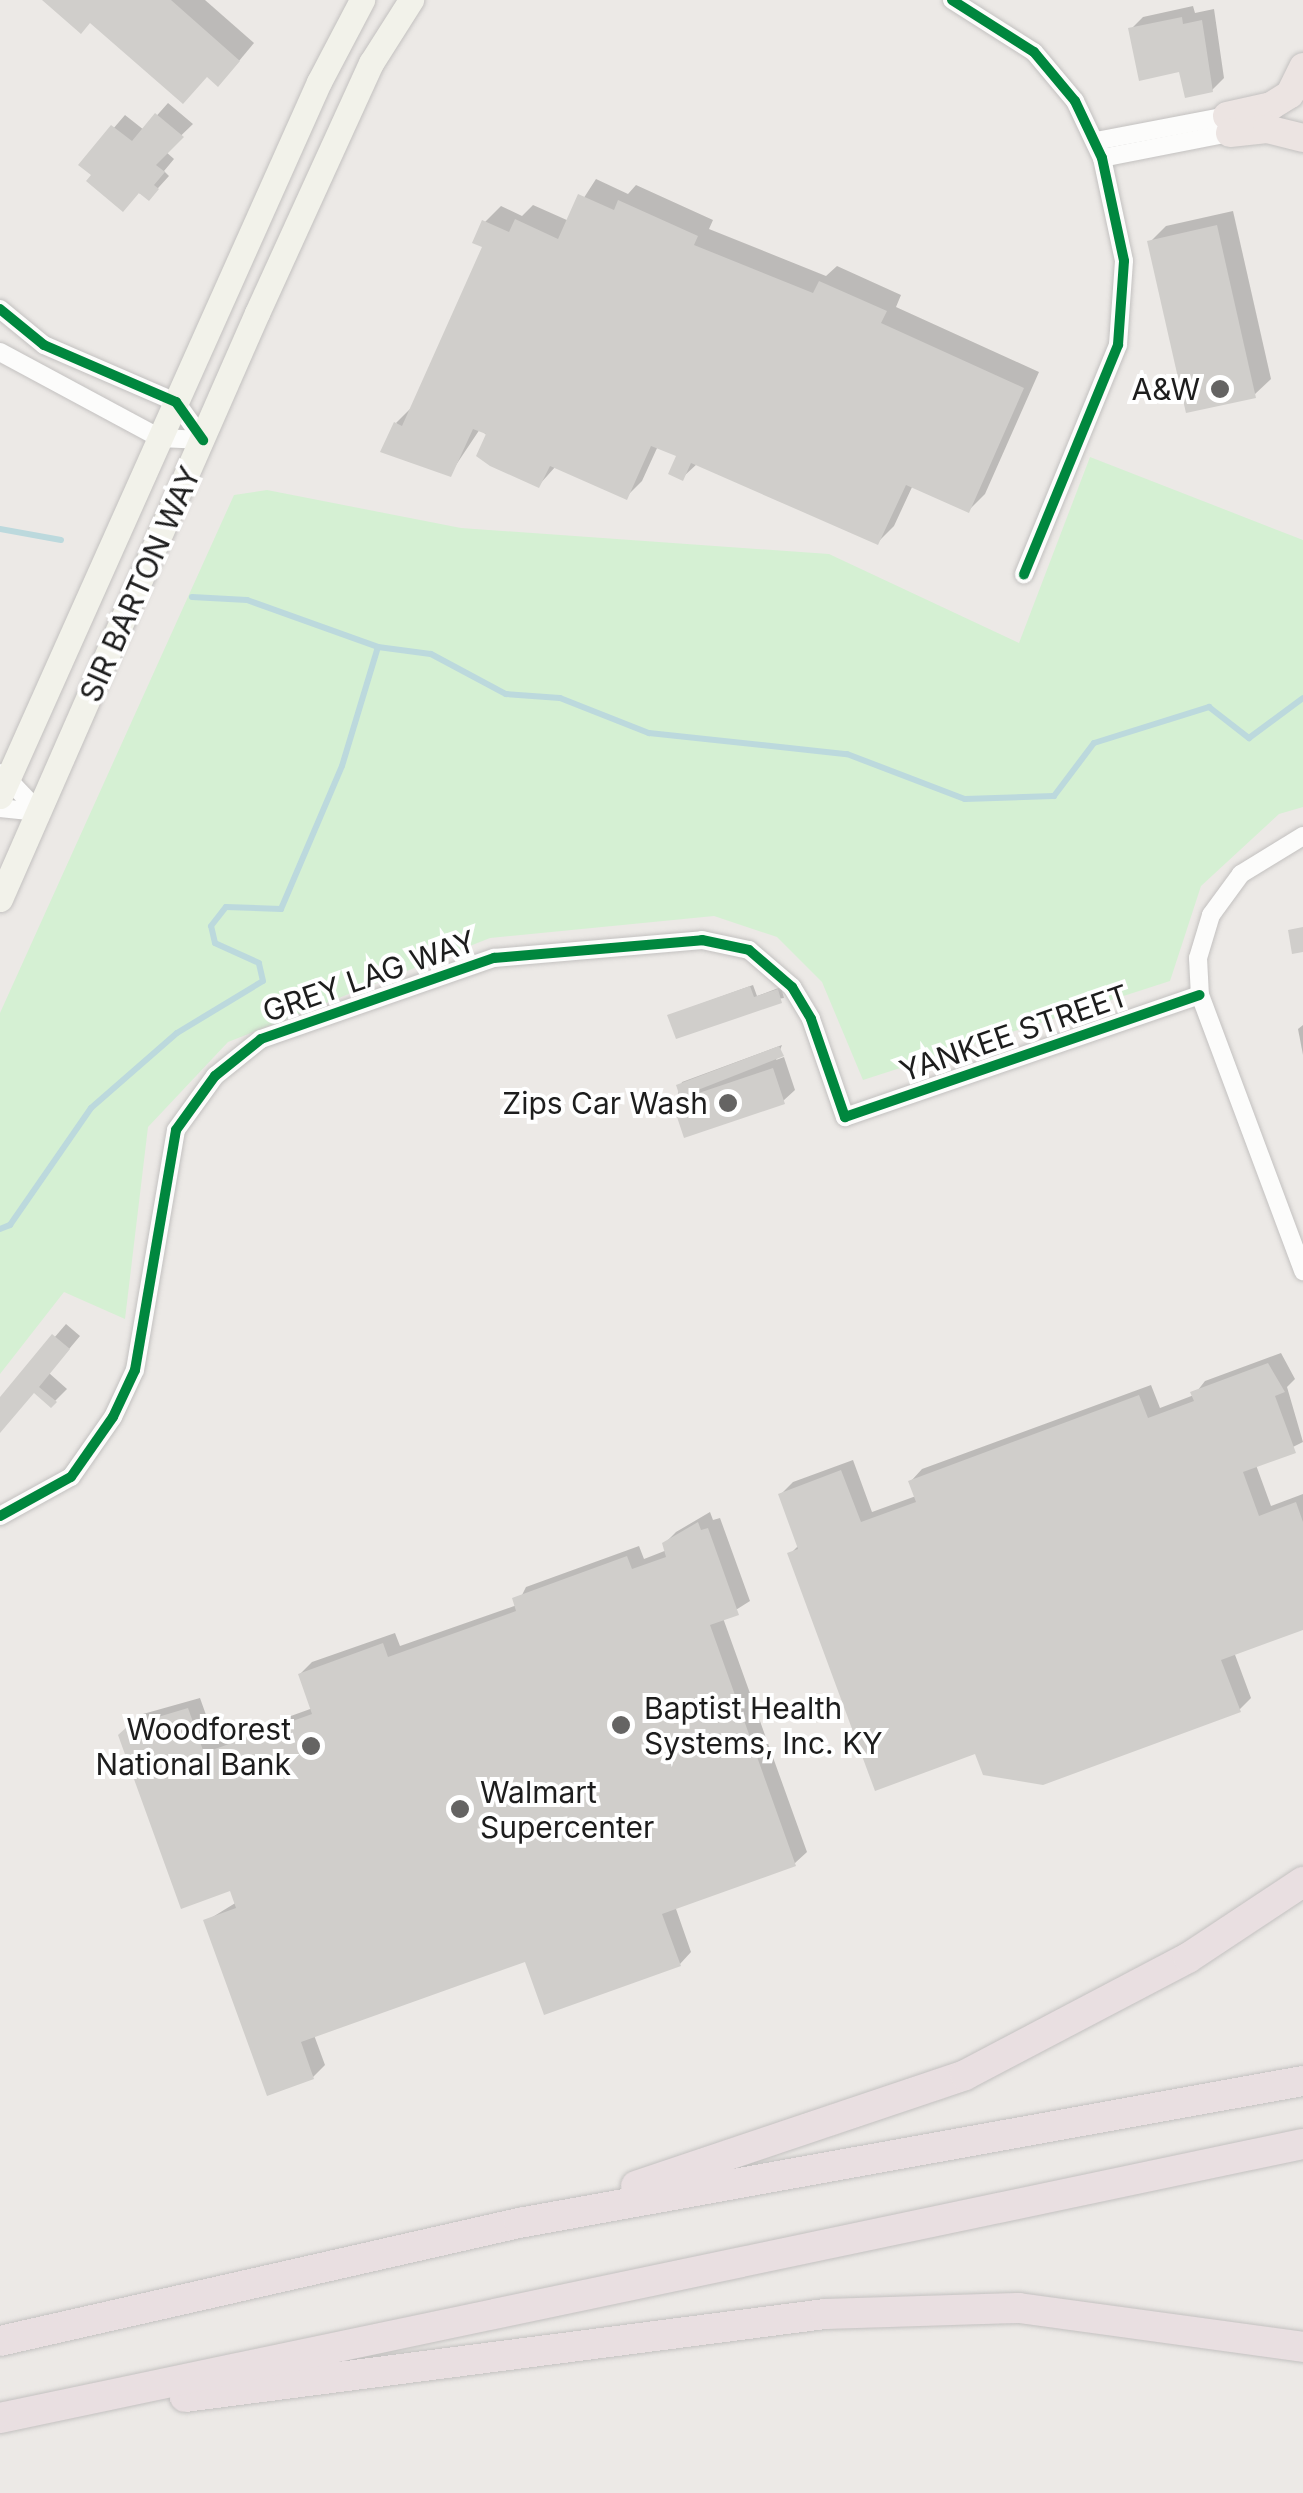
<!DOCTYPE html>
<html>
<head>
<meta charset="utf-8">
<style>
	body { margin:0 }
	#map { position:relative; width:1303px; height:2493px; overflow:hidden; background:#ece9e6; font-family:Inter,sans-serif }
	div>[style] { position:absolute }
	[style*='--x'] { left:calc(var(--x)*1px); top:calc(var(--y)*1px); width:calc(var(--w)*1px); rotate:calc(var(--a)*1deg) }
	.park>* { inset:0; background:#d5f0d3 }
	.shadow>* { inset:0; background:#0003 }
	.stream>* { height:6px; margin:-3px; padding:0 3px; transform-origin:3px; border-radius:3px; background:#bcd9dd }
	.building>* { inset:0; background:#d0cecb }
	.roads { filter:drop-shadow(0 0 2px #c3c1c0) drop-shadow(0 0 2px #c3c1c0) }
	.minor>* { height:18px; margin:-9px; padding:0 9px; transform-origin:9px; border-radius:9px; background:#fcfcfb }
	.secondary>* { height:25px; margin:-12.5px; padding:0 12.5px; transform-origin:12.5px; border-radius:12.5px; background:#f2f2ea }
	.trunk>* { height:28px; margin:-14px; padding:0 14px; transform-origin:14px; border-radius:14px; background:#ece4e2 }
	.motorway>* { height:30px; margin:-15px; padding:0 15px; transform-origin:15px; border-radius:15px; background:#e9dfe1 }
	.cycleway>* { height:10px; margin:-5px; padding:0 5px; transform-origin:5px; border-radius:5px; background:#00873e }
	.dots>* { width:28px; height:28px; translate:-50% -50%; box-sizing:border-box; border:5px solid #fff; border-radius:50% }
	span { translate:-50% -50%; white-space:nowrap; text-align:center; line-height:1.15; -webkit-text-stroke:8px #fff; paint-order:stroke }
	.poi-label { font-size:30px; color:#1d1d1d }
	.right { translate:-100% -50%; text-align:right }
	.left { translate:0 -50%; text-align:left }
	.street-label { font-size:30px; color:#1d1d1d }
</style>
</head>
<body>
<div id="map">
	<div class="park">
		<i style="clip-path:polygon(1090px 457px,1303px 540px,1303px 807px,1279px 814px,1201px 886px,1170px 981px,863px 1080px,822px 982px,777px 937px,714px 916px,490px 938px,228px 1042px,148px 1127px,125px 1319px,64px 1292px,0 1374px,0 1013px,234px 495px,267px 490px,461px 528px,829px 554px,1019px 643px)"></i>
	</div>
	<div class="shadow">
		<i style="clip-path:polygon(46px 0,205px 0,254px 43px,234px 67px,208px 75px)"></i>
		<i style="clip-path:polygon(1193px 6px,1195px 13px,1214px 9px,1224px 78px,1212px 90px,1131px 29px,1143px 17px)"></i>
		<i style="clip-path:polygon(168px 103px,193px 124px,165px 151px,174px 159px,164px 171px,169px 176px,149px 198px,82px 165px,125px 115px,144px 130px)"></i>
		<i style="clip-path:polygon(596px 179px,628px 194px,636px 185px,713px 220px,709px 229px,826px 276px,837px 266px,901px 295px,896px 307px,1039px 372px,985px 494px,969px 510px,913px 485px,894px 526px,878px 542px,698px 463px,682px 478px,679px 455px,658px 446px,642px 481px,626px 497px,556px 466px,539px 485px,480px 429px,450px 474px,396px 423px,412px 407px,485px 246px,485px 222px,501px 206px,522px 216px,533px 205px,569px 221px)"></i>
		<i style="clip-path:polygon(1233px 211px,1271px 379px,1254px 395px,1150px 242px,1166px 226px)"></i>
		<i style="clip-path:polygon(753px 985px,757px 996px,781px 987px,784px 998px,670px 1015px)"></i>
		<i style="clip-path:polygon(1303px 1025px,1303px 1055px,1298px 1029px)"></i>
		<i style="clip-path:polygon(782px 1045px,776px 1060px,784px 1057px,795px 1090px,783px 1101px,675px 1102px,682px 1082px)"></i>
		<i style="clip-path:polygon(66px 1324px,80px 1336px,49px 1373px,67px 1389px,51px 1405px,35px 1391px,0 1429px,0 1401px)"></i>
		<i style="clip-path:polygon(1281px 1353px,1295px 1379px,1287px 1387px,1303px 1442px,1256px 1465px,1271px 1506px,1303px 1494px,1303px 1627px,1234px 1652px,1251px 1698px,1239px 1710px,976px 1750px,790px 1554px,799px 1545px,781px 1494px,793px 1482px,853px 1460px,872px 1512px,916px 1496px,911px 1481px,922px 1469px,1151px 1385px,1160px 1408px,1194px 1395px,1205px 1381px)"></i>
		<i style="clip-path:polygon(710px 1512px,713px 1520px,720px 1518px,750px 1601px,723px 1618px,807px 1852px,795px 1863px,675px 1906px,691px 1952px,680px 1964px,526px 1959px,314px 2035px,325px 2065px,313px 2077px,206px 1921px,237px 1902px,231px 1888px,121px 1735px,143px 1714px,200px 1698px,216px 1743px,313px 1708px,300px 1674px,312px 1662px,395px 1633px,400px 1646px,517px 1605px,526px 1587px,639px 1546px,644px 1559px,667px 1550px,664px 1544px,676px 1532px)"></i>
	</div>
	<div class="stream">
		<i style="--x:0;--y:529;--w:62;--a:10.2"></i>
		<i style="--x:192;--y:597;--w:55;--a:3.1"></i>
		<i style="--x:247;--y:600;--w:139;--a:19.7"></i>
		<i style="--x:0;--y:1229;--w:11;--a:-22"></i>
		<i style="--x:10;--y:1225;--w:142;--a:-55.3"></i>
		<i style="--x:91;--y:1108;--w:114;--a:-41.1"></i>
		<i style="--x:177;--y:1033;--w:100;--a:-31.2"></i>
		<i style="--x:263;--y:981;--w:18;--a:-103"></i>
		<i style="--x:259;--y:963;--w:48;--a:-155.6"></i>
		<i style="--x:215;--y:943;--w:17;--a:-103"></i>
		<i style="--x:211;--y:926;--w:24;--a:-52"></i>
		<i style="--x:226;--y:907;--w:55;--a:2.1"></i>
		<i style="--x:281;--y:909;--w:155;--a:-66.9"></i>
		<i style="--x:342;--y:766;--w:124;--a:-73.2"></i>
		<i style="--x:378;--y:647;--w:53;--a:7.5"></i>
		<i style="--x:431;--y:654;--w:85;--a:28.1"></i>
		<i style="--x:506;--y:694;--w:54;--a:4.2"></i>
		<i style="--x:560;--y:698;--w:96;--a:21.5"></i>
		<i style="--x:649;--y:733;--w:199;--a:6.1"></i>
		<i style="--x:847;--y:754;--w:126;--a:20.9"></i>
		<i style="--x:965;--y:799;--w:89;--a:-1.9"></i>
		<i style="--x:1054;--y:796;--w:66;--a:-53"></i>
		<i style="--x:1094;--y:743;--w:121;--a:-17.4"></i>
		<i style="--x:1209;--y:707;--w:51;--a:37.8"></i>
		<i style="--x:1249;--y:738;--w:67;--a:-36.5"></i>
	</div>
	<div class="building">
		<i style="clip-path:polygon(42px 0,171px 0,240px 61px,218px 87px,207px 77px,183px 104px,90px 23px,81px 34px)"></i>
		<i style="clip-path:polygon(1182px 17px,1183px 24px,1202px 20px,1213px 92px,1185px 98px,1179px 72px,1139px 81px,1128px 28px)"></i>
		<i style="clip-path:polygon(155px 113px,184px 137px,156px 165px,165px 172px,154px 185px,159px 189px,149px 201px,139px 193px,123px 212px,86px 181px,91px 175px,78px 165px,111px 125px,132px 141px)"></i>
		<i style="clip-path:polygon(578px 194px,614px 210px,618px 200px,698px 236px,694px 245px,813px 293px,819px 281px,887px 311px,881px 323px,1024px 388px,969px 513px,906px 485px,878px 545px,691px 463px,683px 481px,668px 474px,676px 456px,651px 446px,627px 500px,550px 466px,539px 488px,490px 466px,476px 456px,486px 434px,473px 429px,451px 477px,380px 452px,394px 422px,402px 426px,482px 247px,472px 243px,482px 220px,509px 232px,515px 219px,558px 239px)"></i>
		<i style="clip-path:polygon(1217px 225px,1256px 398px,1186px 413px,1147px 241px)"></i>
		<i style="clip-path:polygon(1303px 927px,1303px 952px,1292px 954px,1288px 930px)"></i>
		<i style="clip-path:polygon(750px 986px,754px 997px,778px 989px,782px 1003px,676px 1039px,667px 1015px)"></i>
		<i style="clip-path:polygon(779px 1046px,784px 1056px,680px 1097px,676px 1085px)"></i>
		<i style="clip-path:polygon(773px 1068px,785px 1104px,684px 1138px,672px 1102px)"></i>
		<i style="clip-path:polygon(52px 1334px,70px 1349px,39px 1387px,57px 1402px,51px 1408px,34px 1393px,0 1433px,0 1397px)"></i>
		<i style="clip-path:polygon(1268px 1363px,1285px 1392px,1275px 1396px,1296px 1453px,1243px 1472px,1259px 1516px,1296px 1502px,1303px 1522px,1303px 1630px,1221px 1660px,1241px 1712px,1043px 1785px,983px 1775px,975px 1754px,875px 1791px,787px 1553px,798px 1549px,778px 1494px,841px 1470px,861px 1522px,916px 1502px,908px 1481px,1139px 1395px,1148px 1418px,1194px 1401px,1190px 1392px)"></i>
		<i style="clip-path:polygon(698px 1522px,701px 1530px,708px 1528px,739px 1615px,710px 1625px,796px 1866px,662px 1914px,681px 1966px,544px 2015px,525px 1962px,301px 2042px,314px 2079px,267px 2096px,203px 1920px,236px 1908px,230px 1891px,181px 1909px,118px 1735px,128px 1726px,188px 1708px,204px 1753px,312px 1714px,298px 1674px,383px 1643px,388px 1657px,516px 1611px,512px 1598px,627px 1556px,632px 1569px,666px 1557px,662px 1543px)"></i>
	</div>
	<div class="roads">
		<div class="minor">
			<i style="--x:952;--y:0;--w:97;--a:32.4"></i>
			<i style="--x:1034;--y:52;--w:64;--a:50.1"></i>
			<i style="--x:1075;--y:101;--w:63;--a:64.7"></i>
			<i style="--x:1102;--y:158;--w:105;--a:77.9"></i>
			<i style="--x:1124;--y:261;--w:84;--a:94.1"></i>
			<i style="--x:1118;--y:345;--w:248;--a:112.3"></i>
			<i style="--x:1096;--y:141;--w:133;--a:-10.8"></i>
			<i style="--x:1102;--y:158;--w:130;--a:-11.1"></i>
			<i style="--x:0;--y:309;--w:57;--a:39.3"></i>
			<i style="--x:44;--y:345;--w:144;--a:23.4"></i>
			<i style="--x:176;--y:402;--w:47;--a:54.6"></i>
			<i style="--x:0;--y:352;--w:182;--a:28.3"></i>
			<i style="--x:160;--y:438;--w:43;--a:2.7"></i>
			<i style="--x:2;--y:773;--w:54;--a:46.5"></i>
			<i style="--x:0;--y:808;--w:39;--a:6"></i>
			<i style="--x:1303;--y:836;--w:73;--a:148.5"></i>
			<i style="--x:1241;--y:874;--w:51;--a:126.2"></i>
			<i style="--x:1211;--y:915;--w:45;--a:106.8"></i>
			<i style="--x:1198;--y:958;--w:37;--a:87"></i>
			<i style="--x:1200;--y:995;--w:295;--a:69.5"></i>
			<i style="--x:0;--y:1516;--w:81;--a:-28.8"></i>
			<i style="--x:71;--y:1477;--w:73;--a:-55"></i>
			<i style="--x:113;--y:1417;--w:52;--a:-64.9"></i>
			<i style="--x:135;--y:1370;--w:243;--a:-80.3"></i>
			<i style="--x:176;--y:1130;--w:67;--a:-54.2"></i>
			<i style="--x:215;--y:1076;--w:59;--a:-38.8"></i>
			<i style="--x:261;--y:1039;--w:247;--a:-19.2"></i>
			<i style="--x:494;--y:958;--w:209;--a:-4.9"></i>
			<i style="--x:702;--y:940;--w:48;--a:12"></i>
			<i style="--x:749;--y:950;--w:57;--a:40.7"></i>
			<i style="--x:792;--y:987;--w:37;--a:59"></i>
			<i style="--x:811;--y:1019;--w:104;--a:70.9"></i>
			<i style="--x:845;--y:1117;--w:375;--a:-19"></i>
		</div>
		<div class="secondary">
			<i style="--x:0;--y:796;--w:782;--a:-65.93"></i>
			<i style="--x:319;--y:82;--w:93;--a:-62.3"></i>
			<i style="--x:0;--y:899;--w:640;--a:-66.32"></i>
			<i style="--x:257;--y:313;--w:275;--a:-65.5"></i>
			<i style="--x:371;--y:63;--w:75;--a:-57.6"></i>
		</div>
		<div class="trunk">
			<i style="--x:1227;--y:116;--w:45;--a:-12.8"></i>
			<i style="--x:1271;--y:106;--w:22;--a:-32"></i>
			<i style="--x:1290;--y:94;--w:30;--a:-64"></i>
			<i style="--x:1230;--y:133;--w:37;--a:-6"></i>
			<i style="--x:1267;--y:129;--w:37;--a:14"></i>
		</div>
		<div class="motorway">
			<i style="--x:636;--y:2186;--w:347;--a:-18.6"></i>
			<i style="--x:965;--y:2075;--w:252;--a:-27.7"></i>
			<i style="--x:1188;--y:1958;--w:138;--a:-33.5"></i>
			<i style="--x:0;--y:2341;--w:532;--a:-12.81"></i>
			<i style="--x:519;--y:2223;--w:797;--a:-10.27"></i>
			<i style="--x:185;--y:2397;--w:645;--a:-7.39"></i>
			<i style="--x:825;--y:2314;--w:194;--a:-1.8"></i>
			<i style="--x:1019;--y:2308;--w:287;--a:7.8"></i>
			<i style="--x:0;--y:2418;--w:1331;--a:-11.88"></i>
		</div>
	</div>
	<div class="cycleway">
		<i style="--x:952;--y:0;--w:97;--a:32.4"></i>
		<i style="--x:1034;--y:52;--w:64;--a:50.1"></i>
		<i style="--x:1075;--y:101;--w:63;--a:64.7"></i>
		<i style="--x:1102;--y:158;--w:105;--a:77.9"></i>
		<i style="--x:1124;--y:261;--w:84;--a:94.1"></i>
		<i style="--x:1118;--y:345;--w:248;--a:112.3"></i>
		<i style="--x:0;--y:309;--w:57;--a:39.3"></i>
		<i style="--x:44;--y:345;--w:144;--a:23.4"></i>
		<i style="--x:176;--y:402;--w:47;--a:54.6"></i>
		<i style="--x:0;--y:1516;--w:81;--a:-28.8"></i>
		<i style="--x:71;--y:1477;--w:73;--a:-55"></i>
		<i style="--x:113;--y:1417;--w:52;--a:-64.9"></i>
		<i style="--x:135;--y:1370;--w:243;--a:-80.3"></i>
		<i style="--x:176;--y:1130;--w:67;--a:-54.2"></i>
		<i style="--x:215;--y:1076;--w:59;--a:-38.8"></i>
		<i style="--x:261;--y:1039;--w:247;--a:-19.2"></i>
		<i style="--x:494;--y:958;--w:209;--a:-4.9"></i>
		<i style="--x:702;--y:940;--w:48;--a:12"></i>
		<i style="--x:749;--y:950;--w:57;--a:40.7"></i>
		<i style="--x:792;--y:987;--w:37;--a:59"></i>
		<i style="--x:811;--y:1019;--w:104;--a:70.9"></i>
		<i style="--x:845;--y:1117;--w:375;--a:-19"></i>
	</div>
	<div class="dots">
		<i style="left:1220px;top:389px;background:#656463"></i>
		<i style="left:728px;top:1103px;background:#656463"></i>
		<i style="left:621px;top:1725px;background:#656463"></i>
		<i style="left:311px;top:1746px;background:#656463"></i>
		<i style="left:460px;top:1809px;background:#656463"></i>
	</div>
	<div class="poi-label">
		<span class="right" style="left:1200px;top:389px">A&amp;W</span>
		<span class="right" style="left:708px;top:1103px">Zips Car Wash</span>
		<span class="left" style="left:644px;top:1725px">Baptist Health<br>Systems, Inc. KY</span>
		<span class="right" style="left:291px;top:1746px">Woodforest<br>National Bank</span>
		<span class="left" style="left:480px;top:1809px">Walmart<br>Supercenter</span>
	</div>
	<div class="street-label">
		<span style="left:140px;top:584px;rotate:-66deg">SIR BARTON WAY</span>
		<span style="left:369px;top:976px;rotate:-19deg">GREY LAG WAY</span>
		<span style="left:1014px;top:1033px;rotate:-19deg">YANKEE STREET</span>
	</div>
</div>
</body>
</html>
